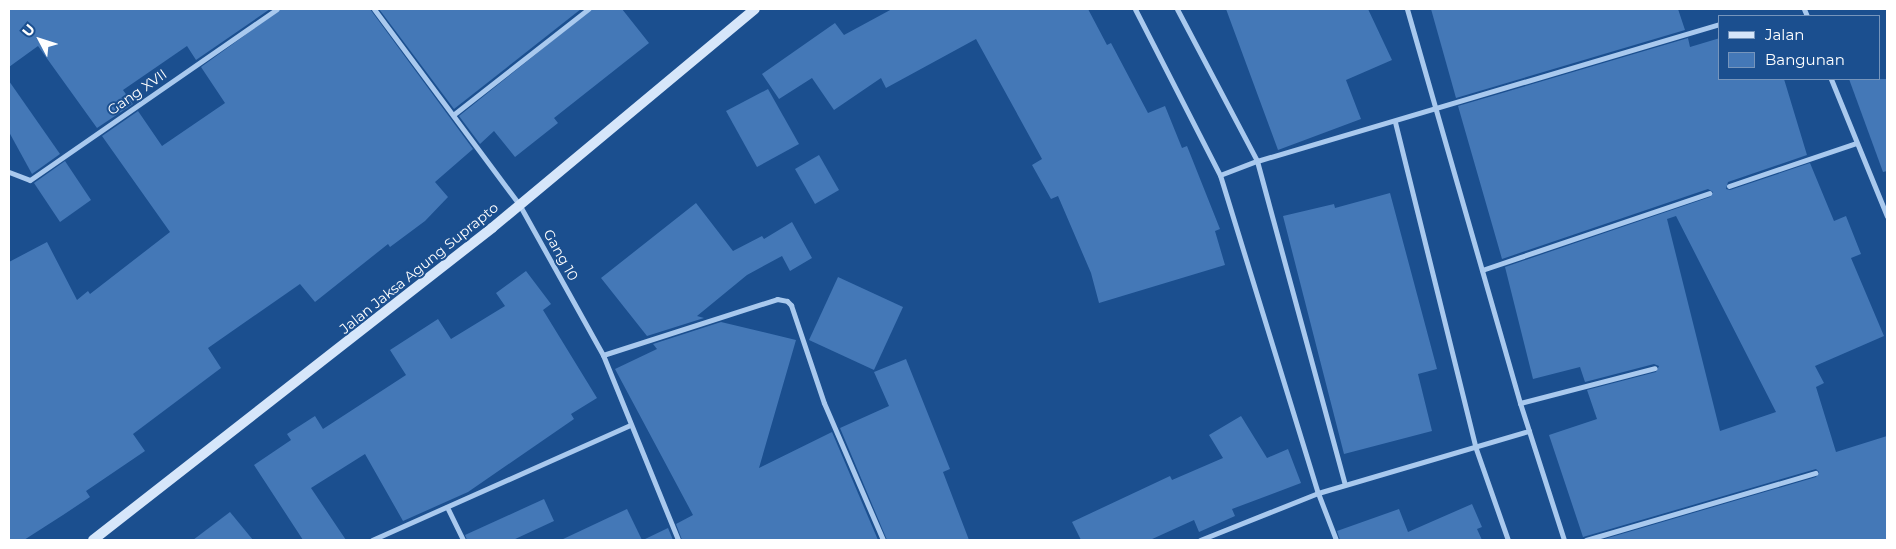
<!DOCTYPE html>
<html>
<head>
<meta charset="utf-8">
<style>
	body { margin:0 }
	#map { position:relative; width:1896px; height:549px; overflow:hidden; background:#1b4f8f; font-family:Montserrat,sans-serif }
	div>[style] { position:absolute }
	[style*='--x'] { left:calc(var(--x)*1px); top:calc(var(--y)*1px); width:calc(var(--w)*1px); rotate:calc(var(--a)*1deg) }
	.building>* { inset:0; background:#4478b7 }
	.street>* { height:5px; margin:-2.5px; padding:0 2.5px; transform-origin:2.5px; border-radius:2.5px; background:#a9c9ee }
	.secondary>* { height:10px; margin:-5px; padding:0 5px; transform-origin:5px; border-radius:5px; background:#d6e6fa }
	span { translate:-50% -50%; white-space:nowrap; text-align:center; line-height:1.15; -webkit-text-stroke:4px #1b4f8f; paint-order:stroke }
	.street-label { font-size:14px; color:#fff }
	.frame { position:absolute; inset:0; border:10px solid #fff; pointer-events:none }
	.legend { position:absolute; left:1718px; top:15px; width:162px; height:65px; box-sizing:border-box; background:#1b4f8f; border:1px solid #7695bc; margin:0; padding:6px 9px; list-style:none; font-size:15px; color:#fff }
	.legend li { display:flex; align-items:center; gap:10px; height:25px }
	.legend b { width:25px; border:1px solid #7695bc }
	.north { position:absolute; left:15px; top:15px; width:50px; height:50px; -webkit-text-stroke:4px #1b4f8f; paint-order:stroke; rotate:310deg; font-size:14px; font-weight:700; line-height:20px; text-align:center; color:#fff }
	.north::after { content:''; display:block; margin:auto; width:18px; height:22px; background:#fff; clip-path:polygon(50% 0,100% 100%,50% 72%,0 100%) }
</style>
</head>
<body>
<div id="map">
	<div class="building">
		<i style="clip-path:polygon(9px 9px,270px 9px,196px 60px,187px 46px,123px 90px,133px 104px,97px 128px,38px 46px,9px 67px)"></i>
		<i style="clip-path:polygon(281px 9px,370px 9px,473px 149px,435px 182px,448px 197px,425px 221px,390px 247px,388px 244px,315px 302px,300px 284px,208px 348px,221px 368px,133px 434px,145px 451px,86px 491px,90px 497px,63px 515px,24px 540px,9px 540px,9px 262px,47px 242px,77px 300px,88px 291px,90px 294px,170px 232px,102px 136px,138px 111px,162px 146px,225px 103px,201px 67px)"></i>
		<i style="clip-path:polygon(379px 9px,581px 9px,454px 109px)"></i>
		<i style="clip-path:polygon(592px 9px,622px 9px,649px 43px,554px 118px,558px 123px,515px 157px,494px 131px,480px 144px,459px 116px)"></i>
		<i style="clip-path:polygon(892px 9px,1088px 9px,1107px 45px,1111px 43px,1148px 113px,1165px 106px,1182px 148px,1187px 146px,1220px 229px,1215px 231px,1225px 265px,1099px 303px,1091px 273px,1058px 196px,1051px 199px,1032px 165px,1042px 159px,976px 39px,886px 88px,881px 78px,834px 110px,812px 78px,779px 99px,762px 74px,835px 23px,844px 35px)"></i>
		<i style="clip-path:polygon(1226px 9px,1368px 9px,1392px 60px,1346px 80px,1361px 119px,1278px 150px)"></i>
		<i style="clip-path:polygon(1431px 9px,1678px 9px,1685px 30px,1456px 98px)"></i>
		<i style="clip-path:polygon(evenodd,1688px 38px,1690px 47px,1720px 38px,1720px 79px,1784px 79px,1807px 155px,1728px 182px,1726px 189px,1730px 190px,1810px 163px,1834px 221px,1846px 216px,1861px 254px,1851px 258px,1884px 336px,1815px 366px,1824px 383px,1816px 387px,1836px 452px,1887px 436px,1887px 540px,1601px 540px,1816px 477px,1819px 472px,1816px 469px,1583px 537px,1549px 435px,1597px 419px,1587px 390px,1656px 372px,1659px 366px,1654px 364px,1585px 382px,1580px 367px,1533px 379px,1505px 267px,1710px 197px,1713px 192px,1708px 189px,1502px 259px,1458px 106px,1688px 38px,1676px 216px,1776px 412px,1720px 431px,1667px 219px,1676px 216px)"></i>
		<i style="clip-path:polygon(1849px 79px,1887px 79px,1887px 171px,1883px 172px)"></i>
		<i style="clip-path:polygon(9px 81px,60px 154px,32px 174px,9px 132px)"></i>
		<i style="clip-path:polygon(768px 89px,799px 144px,757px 167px,726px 111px)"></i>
		<i style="clip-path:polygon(819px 155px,839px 190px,815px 204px,795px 169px)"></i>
		<i style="clip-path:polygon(65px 161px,91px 200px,60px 222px,34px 183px)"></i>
		<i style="clip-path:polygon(1390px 193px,1437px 369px,1418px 374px,1432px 431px,1344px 454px,1283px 216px,1334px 204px,1335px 208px)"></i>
		<i style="clip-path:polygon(696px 203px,733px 251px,762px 236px,764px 239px,792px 222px,812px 258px,790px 271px,782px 256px,747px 275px,697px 316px,704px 318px,647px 336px,601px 278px)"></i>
		<i style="clip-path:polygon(526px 271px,551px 304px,543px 310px,597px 398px,571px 414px,574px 419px,468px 492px,403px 521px,365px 454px,311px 488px,346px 540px,303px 540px,254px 465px,291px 440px,287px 434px,315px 416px,323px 429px,406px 375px,390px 350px,438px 319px,451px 339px,505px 306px,496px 293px)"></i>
		<i style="clip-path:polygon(838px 277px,903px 307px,874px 370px,809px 340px)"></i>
		<i style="clip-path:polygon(721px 322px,796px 340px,759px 468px,832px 432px,878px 540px,682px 540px,676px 524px,693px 515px,615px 369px,657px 349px,653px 344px)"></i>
		<i style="clip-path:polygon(906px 359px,950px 469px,943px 472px,969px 540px,887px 540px,840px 428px,889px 406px,874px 372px)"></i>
		<i style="clip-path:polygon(1241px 416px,1267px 458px,1288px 449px,1301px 483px,1232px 509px,1235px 516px,1199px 532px,1194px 520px,1150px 540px,1081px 540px,1072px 522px,1170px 476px,1172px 480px,1223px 458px,1209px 435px)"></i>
		<i style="clip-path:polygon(544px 499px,554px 521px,513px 540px,467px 540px,465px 535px)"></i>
		<i style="clip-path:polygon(1472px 504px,1482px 527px,1477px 529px,1482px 540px,1340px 540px,1337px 531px,1399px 509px,1408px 532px)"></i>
		<i style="clip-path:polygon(627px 509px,642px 540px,561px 540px)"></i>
		<i style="clip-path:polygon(230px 512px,253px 540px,193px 540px)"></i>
		<i style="clip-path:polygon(668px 528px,673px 540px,643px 540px)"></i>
	</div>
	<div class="street">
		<i style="--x:374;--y:9;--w:243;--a:53.4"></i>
		<i style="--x:519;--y:204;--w:173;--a:60.9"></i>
		<i style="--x:603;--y:355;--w:200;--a:67.9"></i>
		<i style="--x:1135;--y:9;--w:186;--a:62.9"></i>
		<i style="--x:1220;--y:175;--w:333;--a:72.9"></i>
		<i style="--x:1318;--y:493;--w:50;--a:69"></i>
		<i style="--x:1177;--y:9;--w:172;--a:62.2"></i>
		<i style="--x:1257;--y:161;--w:335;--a:74.8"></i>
		<i style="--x:1407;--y:9;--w:410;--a:74"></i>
		<i style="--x:1520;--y:403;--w:144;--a:72.2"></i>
		<i style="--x:1804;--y:9;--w:8;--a:67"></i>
		<i style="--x:1831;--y:79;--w:148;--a:67.8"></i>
		<i style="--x:453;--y:115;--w:172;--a:-38.1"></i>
		<i style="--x:1395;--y:122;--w:334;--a:76.1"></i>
		<i style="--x:1475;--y:446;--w:100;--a:70.7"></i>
		<i style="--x:9;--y:172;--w:22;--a:21"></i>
		<i style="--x:30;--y:180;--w:300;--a:-34.7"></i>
		<i style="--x:1220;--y:175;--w:40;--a:-21"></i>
		<i style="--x:1257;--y:161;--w:483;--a:-16.5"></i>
		<i style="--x:1729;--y:186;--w:134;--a:-18.7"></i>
		<i style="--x:1482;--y:270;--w:240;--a:-18.7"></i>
		<i style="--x:603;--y:355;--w:183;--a:-17.8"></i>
		<i style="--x:777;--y:299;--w:10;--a:11"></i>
		<i style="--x:787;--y:301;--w:6;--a:45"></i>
		<i style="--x:791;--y:305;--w:103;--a:71.4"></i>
		<i style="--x:824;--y:403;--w:149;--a:66.7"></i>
		<i style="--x:1520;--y:403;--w:139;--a:-14.5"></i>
		<i style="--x:447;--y:507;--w:37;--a:64"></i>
		<i style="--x:372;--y:540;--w:282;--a:-24"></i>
		<i style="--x:1200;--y:540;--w:127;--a:-21.7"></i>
		<i style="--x:1318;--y:493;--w:220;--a:-16.4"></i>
		<i style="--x:1586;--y:540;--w:239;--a:-16.3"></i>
	</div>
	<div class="secondary">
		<i style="--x:93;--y:540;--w:507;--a:-38.02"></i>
		<i style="--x:492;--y:228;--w:342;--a:-39.8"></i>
	</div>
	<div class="street-label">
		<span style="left:137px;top:92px;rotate:-35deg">Gang XVII</span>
		<span style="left:561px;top:255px;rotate:61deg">Gang 10</span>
		<span style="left:419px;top:268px;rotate:-39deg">Jalan Jaksa Agung Suprapto</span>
	</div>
	<div class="frame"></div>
	<ul class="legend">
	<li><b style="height:6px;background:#d6e6fa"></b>Jalan</li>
	<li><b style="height:14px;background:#4478b7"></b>Bangunan</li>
	</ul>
	<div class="north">U</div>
</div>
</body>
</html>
